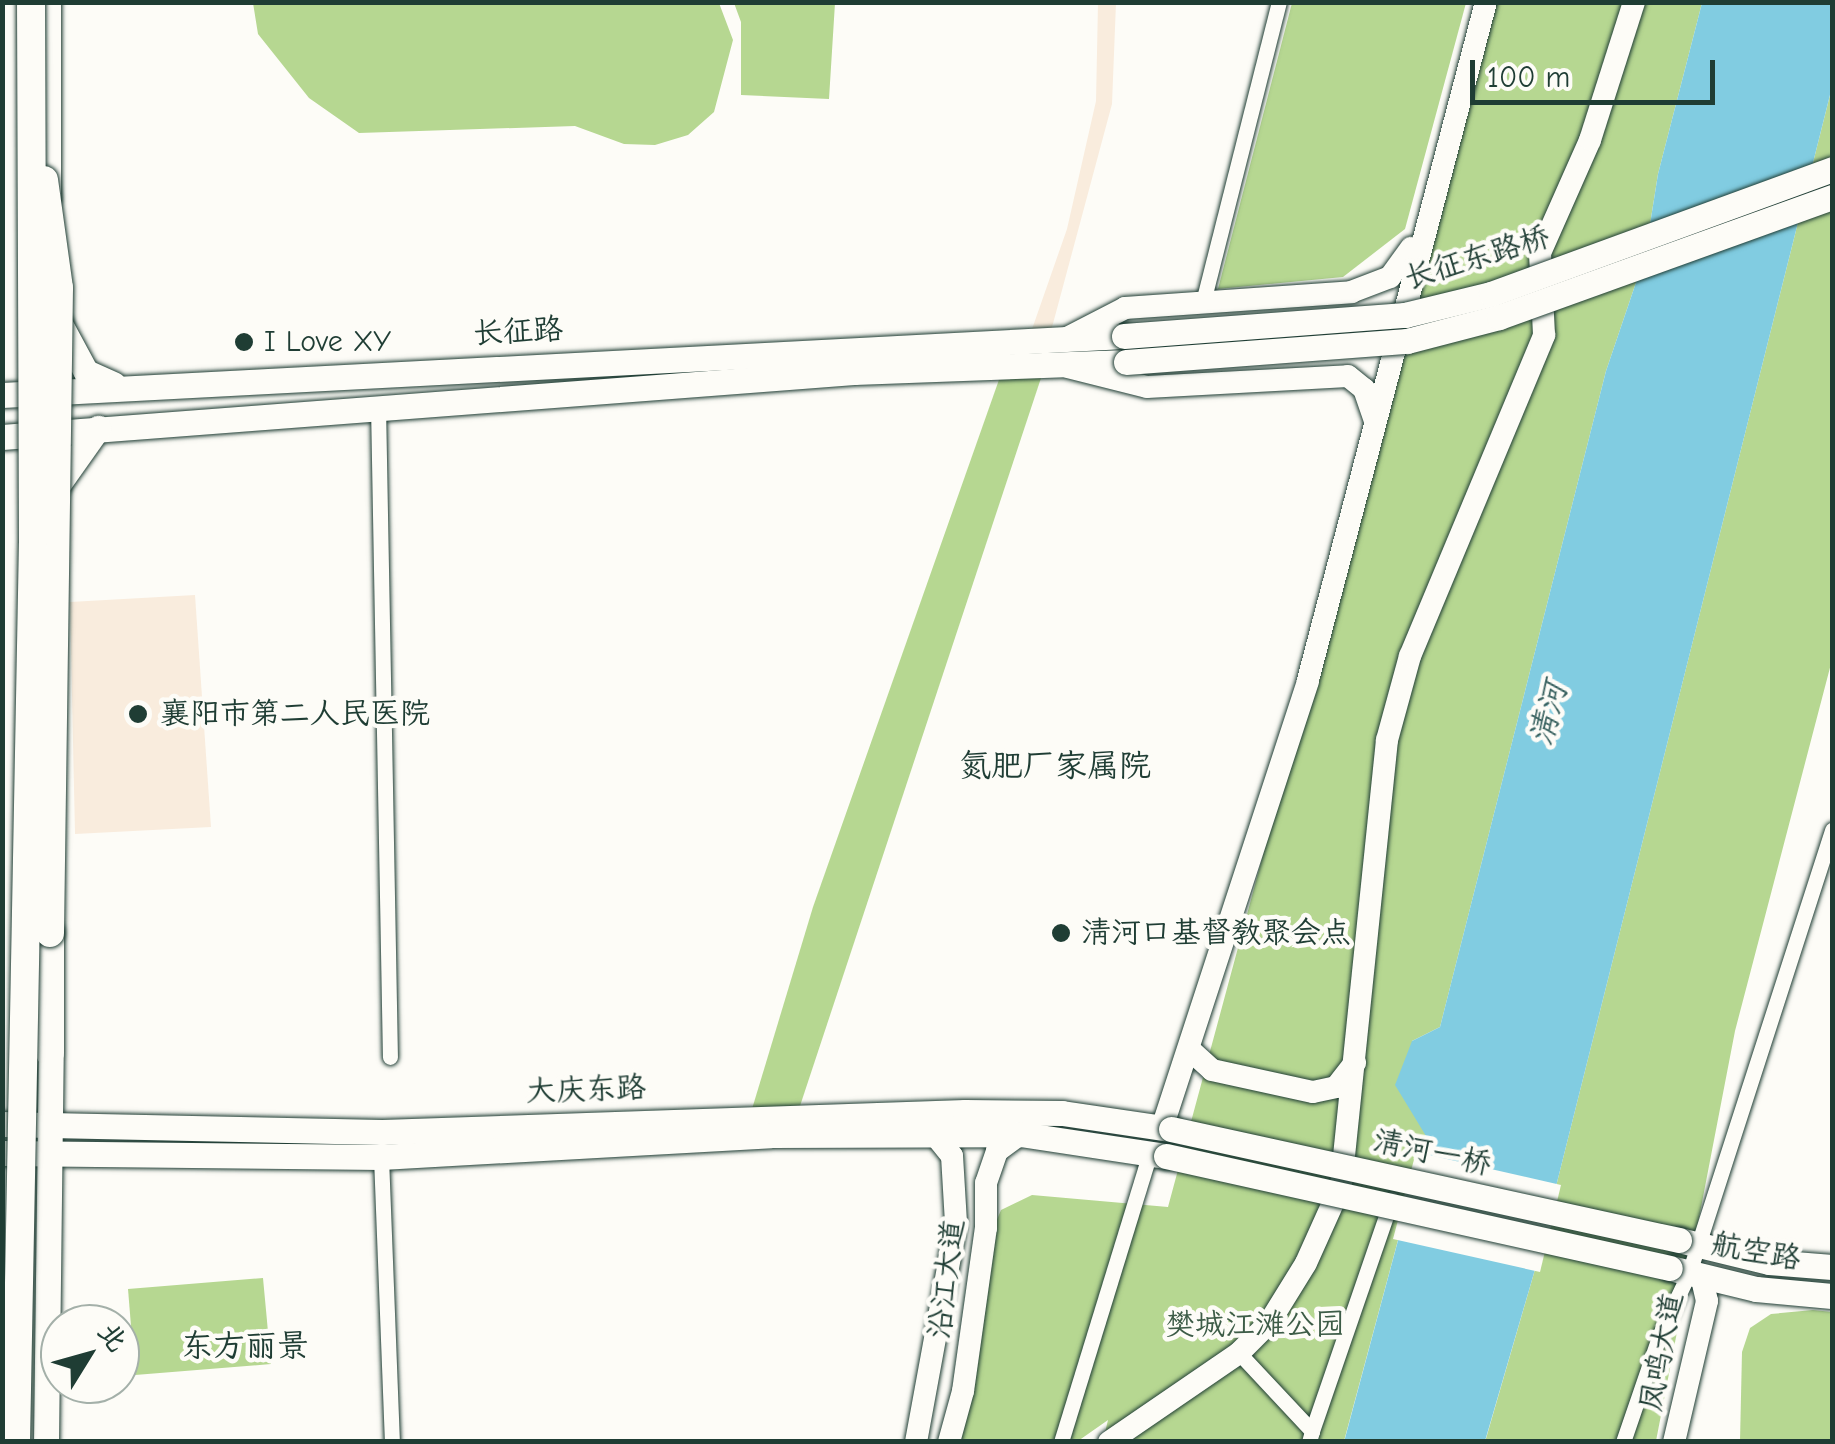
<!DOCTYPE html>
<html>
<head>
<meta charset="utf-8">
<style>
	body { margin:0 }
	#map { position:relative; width:1835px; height:1444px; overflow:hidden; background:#fdfcf7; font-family:"Comic Neue","LXGW WenKai TC",sans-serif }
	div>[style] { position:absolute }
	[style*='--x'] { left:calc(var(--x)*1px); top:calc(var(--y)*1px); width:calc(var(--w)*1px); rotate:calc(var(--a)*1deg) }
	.built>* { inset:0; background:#f9ecdd }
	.green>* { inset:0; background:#b6d791 }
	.water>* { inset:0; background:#81cce1 }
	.pier>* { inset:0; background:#fdfcf7 }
	.roads { filter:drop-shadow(0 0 2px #1f3d34) drop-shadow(0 0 2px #1f3d34) }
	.street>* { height:15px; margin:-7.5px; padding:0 7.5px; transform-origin:7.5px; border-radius:7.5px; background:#fdfcf7 }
	.secondary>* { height:22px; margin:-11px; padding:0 11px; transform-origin:11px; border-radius:11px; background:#fdfcf7 }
	.primary>* { height:25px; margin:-12.5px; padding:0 12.5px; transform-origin:12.5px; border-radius:12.5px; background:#fdfcf7 }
	.highway>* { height:28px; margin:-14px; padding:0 14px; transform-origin:14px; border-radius:14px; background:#fdfcf7 }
	.bridges { filter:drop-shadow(0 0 2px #1f3d34) drop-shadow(0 0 2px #1f3d34) }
	.primary-bridge>* { height:25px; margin:-12.5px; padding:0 12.5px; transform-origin:12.5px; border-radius:12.5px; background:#fdfcf7 }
	.highway-bridge>* { height:28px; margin:-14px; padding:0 14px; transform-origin:14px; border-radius:14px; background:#fdfcf7 }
	.dots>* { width:28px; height:28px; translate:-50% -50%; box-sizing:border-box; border:5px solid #fdfcf7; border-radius:50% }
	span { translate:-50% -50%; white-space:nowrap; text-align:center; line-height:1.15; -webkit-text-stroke:9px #fdfcf7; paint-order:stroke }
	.street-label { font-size:30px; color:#1f3d34 }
	.poi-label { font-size:30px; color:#1f3d34 }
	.left { translate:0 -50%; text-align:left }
	.park-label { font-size:30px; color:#3d5c47 }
	.water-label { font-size:32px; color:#38615f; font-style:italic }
	.neighbourhood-label { font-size:32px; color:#1f3d34 }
	.frame { position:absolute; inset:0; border:5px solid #1f3d34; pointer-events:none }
	.north { position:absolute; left:40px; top:1304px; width:100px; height:100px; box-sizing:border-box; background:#fdfcf7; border:2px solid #a4b0a9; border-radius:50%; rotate:53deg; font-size:28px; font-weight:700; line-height:40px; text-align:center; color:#1f3d34 }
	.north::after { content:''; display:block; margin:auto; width:35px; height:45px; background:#1f3d34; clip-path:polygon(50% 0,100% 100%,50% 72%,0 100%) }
	.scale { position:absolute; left:1470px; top:60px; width:245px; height:45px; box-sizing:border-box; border:5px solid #1f3d34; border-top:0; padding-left:12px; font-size:30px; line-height:35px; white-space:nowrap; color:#1f3d34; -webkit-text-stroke:8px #fdfcf7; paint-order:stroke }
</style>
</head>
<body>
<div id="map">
	<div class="built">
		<i style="clip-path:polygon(1098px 3px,1116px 3px,1112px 104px,1047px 346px,1031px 332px,1067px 229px,1096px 101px)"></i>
		<i style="clip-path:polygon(195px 595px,211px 827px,75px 834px,70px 602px)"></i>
	</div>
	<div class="green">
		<i style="clip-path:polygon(253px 3px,719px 3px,733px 40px,714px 112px,688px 135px,655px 145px,624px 144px,575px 126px,359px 133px,309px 98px,258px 34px)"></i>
		<i style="clip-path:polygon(734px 3px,835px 3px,829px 99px,741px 95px,741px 22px)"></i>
		<i style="clip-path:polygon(1292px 3px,1466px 3px,1405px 229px,1343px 277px,1218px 289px)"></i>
		<i style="clip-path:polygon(1493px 3px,1702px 3px,1658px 174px,1645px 256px,1606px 371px,1440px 1027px,1412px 1041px,1426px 1136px,1344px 1441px,1103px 1441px,1108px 1420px,1078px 1441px,950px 1442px,988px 1241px,1001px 1210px,1032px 1195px,1168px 1207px)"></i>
		<i style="clip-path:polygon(1832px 87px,1832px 660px,1735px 1031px,1656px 1441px,1485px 1442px,1536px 1266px)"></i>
		<i style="clip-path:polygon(1001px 374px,1042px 375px,799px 1109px,752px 1109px,813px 907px)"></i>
		<i style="clip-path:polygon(263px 1278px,271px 1364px,135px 1375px,128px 1289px)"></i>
		<i style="clip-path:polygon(1813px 1310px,1832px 1312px,1832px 1441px,1740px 1441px,1742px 1352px,1750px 1328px,1771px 1314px)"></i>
	</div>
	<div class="water">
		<i style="clip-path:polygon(1702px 3px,1832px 3px,1832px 87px,1536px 1266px,1485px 1441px,1344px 1442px,1426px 1136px,1395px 1085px,1412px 1041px,1440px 1027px,1606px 371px,1645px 256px,1658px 174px)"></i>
	</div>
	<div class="pier">
		<i style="clip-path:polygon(1416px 1152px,1561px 1185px,1540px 1272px,1393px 1239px)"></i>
	</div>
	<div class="roads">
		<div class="street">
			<i style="--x:1203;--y:302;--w:309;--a:-75.8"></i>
			<i style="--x:378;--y:405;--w:652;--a:88.95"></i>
			<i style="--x:381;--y:1157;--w:285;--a:87.8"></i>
			<i style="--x:1239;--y:1353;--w:107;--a:46.9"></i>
			<i style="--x:1312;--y:1431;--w:11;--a:105"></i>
			<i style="--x:1312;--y:1431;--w:245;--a:-71"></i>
			<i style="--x:1061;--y:1442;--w:303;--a:-72.9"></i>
			<i style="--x:1623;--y:1442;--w:114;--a:-71.1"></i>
			<i style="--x:1660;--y:1334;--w:68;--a:-64.6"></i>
			<i style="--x:1689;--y:1273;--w:466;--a:-72.1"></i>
		</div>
		<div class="secondary">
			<i style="--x:1067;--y:338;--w:65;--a:-27.3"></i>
			<i style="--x:1125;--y:308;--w:227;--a:-4"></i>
			<i style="--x:1351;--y:292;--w:42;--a:-21"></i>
			<i style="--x:1390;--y:277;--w:36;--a:-54"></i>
			<i style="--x:1068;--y:367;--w:81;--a:14.2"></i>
			<i style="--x:1147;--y:387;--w:201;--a:-3.1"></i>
			<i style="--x:1348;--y:376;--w:21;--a:39"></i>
			<i style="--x:1364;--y:389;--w:34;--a:71"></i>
			<i style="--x:1190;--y:1050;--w:30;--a:42"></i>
			<i style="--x:1212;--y:1070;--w:103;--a:12.3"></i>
			<i style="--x:1313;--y:1092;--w:24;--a:-12"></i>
			<i style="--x:1336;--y:1087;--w:31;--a:-52"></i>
			<i style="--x:1162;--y:1128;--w:471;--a:-71.9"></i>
			<i style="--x:1308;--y:680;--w:701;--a:-75.29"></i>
			<i style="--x:916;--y:1442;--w:223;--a:-79.6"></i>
			<i style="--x:956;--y:1223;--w:67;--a:-93.4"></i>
			<i style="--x:952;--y:1156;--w:28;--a:-129"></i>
			<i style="--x:949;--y:1442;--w:53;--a:-74.6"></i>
			<i style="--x:963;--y:1391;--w:165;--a:-82"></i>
			<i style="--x:986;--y:1228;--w:45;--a:-90"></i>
			<i style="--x:986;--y:1183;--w:34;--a:-71"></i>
			<i style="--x:997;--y:1151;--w:29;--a:-36"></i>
			<i style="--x:1109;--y:1442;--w:158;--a:-34.4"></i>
			<i style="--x:1239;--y:1353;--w:42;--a:-45"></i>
			<i style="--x:1269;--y:1323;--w:70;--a:-58.3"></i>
			<i style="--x:1306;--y:1263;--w:85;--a:-65.8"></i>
			<i style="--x:1341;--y:1185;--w:447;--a:-84.1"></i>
			<i style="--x:1387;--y:740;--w:87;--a:-74.7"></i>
			<i style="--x:1410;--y:656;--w:348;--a:-67.3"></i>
			<i style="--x:1544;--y:335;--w:82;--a:-92.8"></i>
			<i style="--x:1540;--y:253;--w:124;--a:-66.1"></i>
			<i style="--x:1590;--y:140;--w:145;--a:-72.3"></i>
			<i style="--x:1674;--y:1442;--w:145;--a:-76.8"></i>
			<i style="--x:1707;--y:1301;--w:26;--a:-103"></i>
		</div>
		<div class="primary">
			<i style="--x:48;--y:197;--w:195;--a:-90"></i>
			<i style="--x:60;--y:324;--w:55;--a:61.6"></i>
			<i style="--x:86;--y:372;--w:30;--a:24"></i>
			<i style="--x:2;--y:395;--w:1124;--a:-3.01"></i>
			<i style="--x:2;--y:437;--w:854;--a:-4.36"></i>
			<i style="--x:854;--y:372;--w:272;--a:-2.1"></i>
			<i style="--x:52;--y:493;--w:80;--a:-54.7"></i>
			<i style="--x:2;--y:1124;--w:380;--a:1.2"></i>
			<i style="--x:382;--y:1132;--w:583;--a:-1.96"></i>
			<i style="--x:965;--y:1112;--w:97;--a:0.6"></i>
			<i style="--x:1062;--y:1113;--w:110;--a:8.4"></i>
			<i style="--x:2;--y:1153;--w:379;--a:0.6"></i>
			<i style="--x:381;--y:1157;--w:390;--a:-3.2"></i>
			<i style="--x:770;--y:1135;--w:250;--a:-0.2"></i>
			<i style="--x:1020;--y:1134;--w:148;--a:8.6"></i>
			<i style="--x:1679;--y:1240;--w:93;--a:13.7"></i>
			<i style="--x:1769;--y:1262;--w:63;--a:4.5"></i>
			<i style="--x:1670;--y:1268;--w:89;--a:13.7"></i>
			<i style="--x:1756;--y:1289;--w:76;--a:5.3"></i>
			<i style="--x:46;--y:1442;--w:410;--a:-89.3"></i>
		</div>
		<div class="highway">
			<i style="--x:50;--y:1053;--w:120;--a:-90"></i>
		</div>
	</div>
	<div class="bridges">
		<div class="primary-bridge">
			<i style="--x:1124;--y:336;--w:282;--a:-4.3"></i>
			<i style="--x:1405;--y:315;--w:89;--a:-13.7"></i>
			<i style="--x:1491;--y:294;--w:363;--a:-20.1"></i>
			<i style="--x:1126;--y:362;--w:282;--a:-4.3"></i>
			<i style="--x:1407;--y:341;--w:95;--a:-14.6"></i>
			<i style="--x:1499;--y:317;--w:354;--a:-19.8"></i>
			<i style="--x:1171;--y:1129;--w:520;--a:12.33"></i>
			<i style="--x:1166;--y:1156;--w:516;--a:12.53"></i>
		</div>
		<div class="highway-bridge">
			<i style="--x:44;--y:180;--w:109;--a:82.1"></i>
			<i style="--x:59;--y:288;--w:645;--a:90.8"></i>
			<i style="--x:16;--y:1442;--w:899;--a:-88.92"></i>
			<i style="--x:33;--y:543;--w:541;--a:-90.21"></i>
		</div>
	</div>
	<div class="dots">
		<i style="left:244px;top:342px;background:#1f3d34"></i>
		<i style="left:138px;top:714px;background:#1f3d34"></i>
		<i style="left:1061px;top:933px;background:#1f3d34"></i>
	</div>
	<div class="street-label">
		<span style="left:1477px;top:258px;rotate:-17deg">长征东路桥</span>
		<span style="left:518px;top:332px;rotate:-3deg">长征路</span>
		<span style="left:586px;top:1090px;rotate:-2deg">大庆东路</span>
		<span style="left:1432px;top:1153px;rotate:12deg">清河一桥</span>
		<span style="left:1756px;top:1252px;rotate:10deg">航空路</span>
		<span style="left:947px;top:1279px;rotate:-83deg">沿江大道</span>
		<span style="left:1662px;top:1352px;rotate:-79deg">凤鸣大道</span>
	</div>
	<div class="poi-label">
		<span class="left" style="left:264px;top:342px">I Love XY</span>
		<span class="left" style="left:160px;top:714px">襄阳市第二人民医院</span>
		<span class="left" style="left:1081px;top:933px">清河口基督教聚会点</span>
	</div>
	<div class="park-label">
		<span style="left:1255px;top:1325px">樊城江滩公园</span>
	</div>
	<div class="water-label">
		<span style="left:1549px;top:714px;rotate:-75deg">清河</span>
	</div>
	<div class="neighbourhood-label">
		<span style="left:1055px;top:766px">氮肥厂家属院</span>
		<span style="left:245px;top:1346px">东方丽景</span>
	</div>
	<div class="frame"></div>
	<div class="north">北</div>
	<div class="scale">100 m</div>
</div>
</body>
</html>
